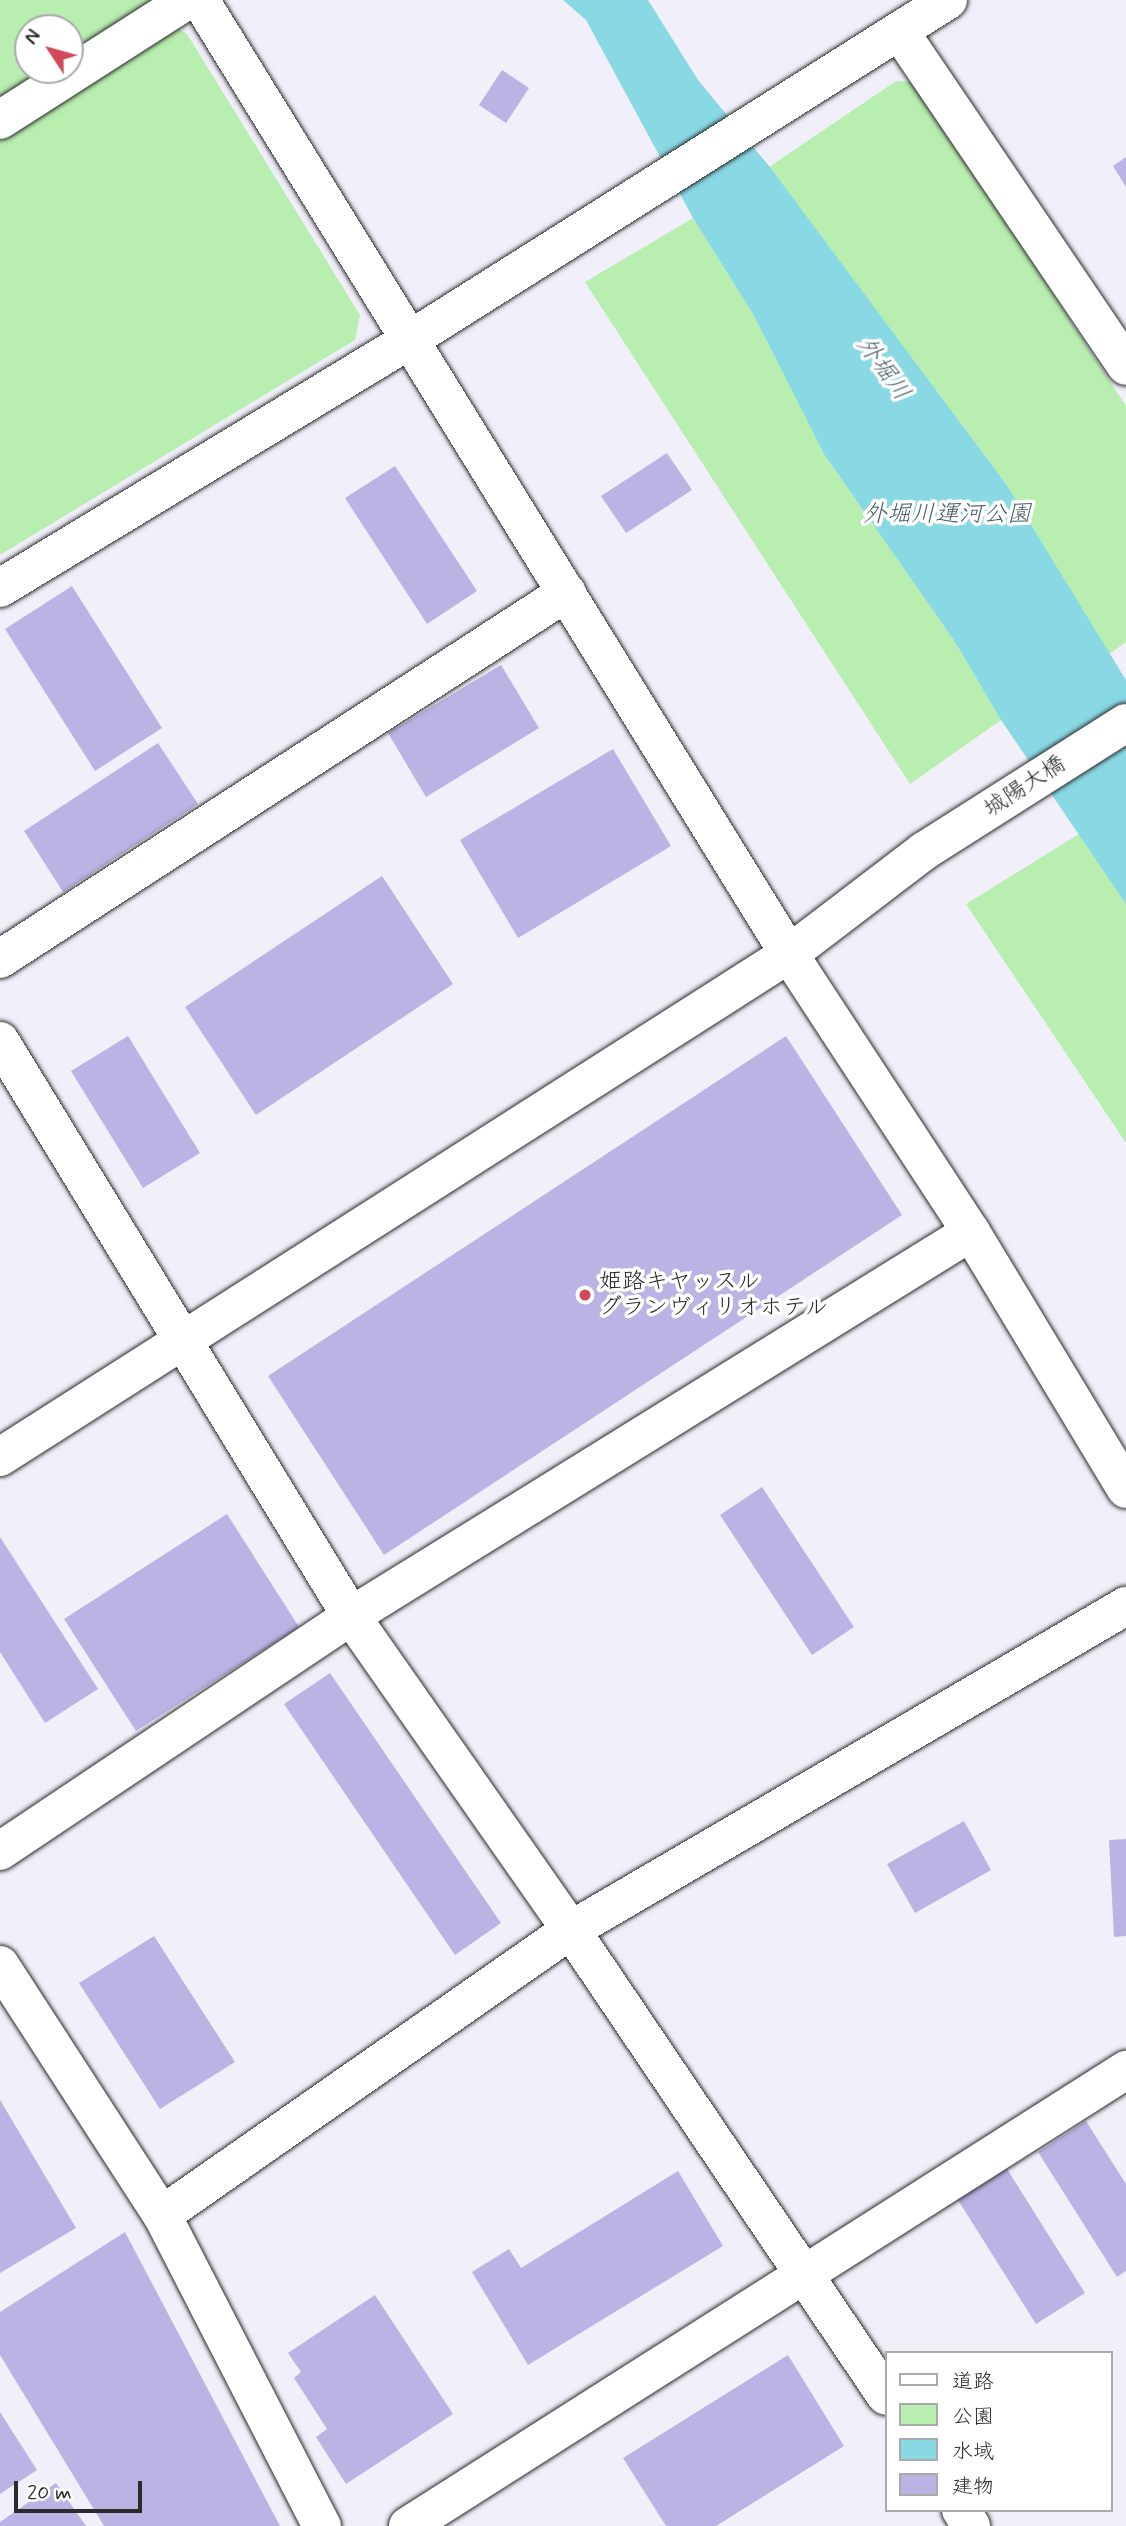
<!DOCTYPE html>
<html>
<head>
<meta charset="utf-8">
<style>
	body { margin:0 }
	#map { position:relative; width:1126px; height:2526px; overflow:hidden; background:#f1f0fa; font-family:Mynerve,"Klee One",sans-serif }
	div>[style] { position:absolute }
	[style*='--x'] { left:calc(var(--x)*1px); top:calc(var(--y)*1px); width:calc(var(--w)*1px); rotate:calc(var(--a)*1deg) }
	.green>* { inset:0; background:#b8eeaf }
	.water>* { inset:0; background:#89d9e5 }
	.building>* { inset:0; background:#bbb3e4 }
	.roads { filter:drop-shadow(0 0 2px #2b2b2b) drop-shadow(0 0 2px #2b2b2b) }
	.minor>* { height:38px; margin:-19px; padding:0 19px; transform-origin:19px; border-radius:19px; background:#fff }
	.tertiary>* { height:38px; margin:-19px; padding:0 19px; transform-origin:19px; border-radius:19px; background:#fff }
	.dots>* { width:19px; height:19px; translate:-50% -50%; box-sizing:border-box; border:4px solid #fff; border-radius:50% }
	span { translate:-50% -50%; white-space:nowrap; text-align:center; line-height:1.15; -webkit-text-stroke:7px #fff; paint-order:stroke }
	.street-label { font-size:23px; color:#2b2b2b }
	.poi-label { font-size:23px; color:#2b2b2b }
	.left { translate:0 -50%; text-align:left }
	.water-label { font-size:24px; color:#475f63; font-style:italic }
	.legend { position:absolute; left:885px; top:2351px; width:228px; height:161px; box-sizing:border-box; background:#fff; border:2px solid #aaa; margin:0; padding:9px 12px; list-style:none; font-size:21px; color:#2b2b2b }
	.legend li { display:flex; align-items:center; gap:14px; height:35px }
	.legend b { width:35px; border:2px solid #aaa }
	.north { position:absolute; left:14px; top:14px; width:70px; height:70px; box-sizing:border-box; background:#fff; border:2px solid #aaa; border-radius:50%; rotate:306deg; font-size:19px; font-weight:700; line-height:28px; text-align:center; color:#2b2b2b }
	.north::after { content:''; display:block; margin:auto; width:24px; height:32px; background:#d1495b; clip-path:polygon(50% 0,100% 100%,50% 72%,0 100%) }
	.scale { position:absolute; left:14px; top:2481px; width:128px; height:32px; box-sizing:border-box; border:4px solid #2b2b2b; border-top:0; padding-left:9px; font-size:21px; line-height:24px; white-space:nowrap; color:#2b2b2b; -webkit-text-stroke:5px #fff; paint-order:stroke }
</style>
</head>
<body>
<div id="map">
	<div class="green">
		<i style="clip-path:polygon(0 0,160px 0,70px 61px,70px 28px,28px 28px,28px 70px,56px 70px,0 106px)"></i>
		<i style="clip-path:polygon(175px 27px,187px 34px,360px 315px,355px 340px,0 555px,0 137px)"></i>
		<i style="clip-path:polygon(896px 81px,915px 82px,1126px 406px,1126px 642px,1108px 655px,1006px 484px,769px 167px)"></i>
		<i style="clip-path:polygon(693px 218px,753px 314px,824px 454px,955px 642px,1001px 720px,910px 784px,585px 282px)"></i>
		<i style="clip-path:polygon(1079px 834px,1126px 904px,1126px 1143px,966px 904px)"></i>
	</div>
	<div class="water">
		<i style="clip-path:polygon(563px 0,648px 0,698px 80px,769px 166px,1006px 484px,1126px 680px,1126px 904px,1001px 720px,955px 642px,824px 454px,753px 314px,693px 218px,586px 20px)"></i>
	</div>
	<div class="building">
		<i style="clip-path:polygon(502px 70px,529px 88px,506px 123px,479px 105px)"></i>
		<i style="clip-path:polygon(1126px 157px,1126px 187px,1113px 166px)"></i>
		<i style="clip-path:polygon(667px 453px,692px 490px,626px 533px,601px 496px)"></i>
		<i style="clip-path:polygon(395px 466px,477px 591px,427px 624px,345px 498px)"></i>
		<i style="clip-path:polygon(72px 586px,162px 728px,95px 771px,5px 629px)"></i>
		<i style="clip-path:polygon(501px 665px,539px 728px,426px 797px,388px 733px)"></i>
		<i style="clip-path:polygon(158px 743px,198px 804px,63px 892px,24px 831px)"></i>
		<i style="clip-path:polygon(613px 749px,671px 846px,518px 938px,460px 840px)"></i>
		<i style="clip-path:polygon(382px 876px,453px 984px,256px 1115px,185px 1007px)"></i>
		<i style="clip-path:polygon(128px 1036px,200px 1153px,143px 1188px,71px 1071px)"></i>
		<i style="clip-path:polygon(786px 1036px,902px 1215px,384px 1555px,268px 1376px)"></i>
		<i style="clip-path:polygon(762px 1487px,854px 1627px,812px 1655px,720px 1515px)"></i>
		<i style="clip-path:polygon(227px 1514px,299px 1627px,136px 1731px,64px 1619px)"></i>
		<i style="clip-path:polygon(0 1537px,98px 1689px,45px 1723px,0 1652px)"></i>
		<i style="clip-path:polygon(330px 1673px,501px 1923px,455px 1955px,284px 1704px)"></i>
		<i style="clip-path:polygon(964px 1821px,991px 1870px,915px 1913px,887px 1864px)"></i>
		<i style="clip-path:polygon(1126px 1839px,1126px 1936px,1114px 1937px,1109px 1840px)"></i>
		<i style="clip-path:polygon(154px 1936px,235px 2062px,160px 2109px,79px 1983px)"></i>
		<i style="clip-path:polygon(0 2100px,76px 2228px,0 2273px)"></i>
		<i style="clip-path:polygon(1086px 2121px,1126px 2184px,1126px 2271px,1117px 2277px,1038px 2152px)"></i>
		<i style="clip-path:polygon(1007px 2169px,1085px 2293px,1036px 2324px,958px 2200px)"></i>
		<i style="clip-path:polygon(678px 2171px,723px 2246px,528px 2365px,472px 2272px,509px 2249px,521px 2268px)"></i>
		<i style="clip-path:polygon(125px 2232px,280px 2526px,104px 2526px,0 2355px,0 2312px)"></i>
		<i style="clip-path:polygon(375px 2295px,453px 2414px,346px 2484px,316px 2437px,327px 2429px,294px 2378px,301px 2372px,288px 2353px)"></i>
		<i style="clip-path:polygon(788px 2355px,844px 2446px,716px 2526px,666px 2526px,623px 2458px)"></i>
		<i style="clip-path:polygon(0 2412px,37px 2470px,0 2494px)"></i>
		<i style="clip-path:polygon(56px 2483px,86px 2526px,0 2526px,0 2522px)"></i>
	</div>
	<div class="roads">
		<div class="minor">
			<i style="--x:200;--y:0;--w:1121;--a:58.31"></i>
			<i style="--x:789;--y:954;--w:332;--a:56.8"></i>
			<i style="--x:971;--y:1232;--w:300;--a:58.9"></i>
			<i style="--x:900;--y:32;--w:403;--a:55.9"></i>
			<i style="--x:0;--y:120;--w:223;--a:-32.6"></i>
			<i style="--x:0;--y:588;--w:481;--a:-31.2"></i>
			<i style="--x:411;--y:339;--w:635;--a:-32.26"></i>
			<i style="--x:0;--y:959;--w:675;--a:-32.91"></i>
			<i style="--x:0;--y:1041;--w:674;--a:58.6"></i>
			<i style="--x:351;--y:1616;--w:383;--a:55"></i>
			<i style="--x:571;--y:1930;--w:562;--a:55.94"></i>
			<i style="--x:0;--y:1851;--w:422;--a:-33.8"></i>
			<i style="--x:351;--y:1616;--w:729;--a:-31.77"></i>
			<i style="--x:0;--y:1965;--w:298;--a:57.1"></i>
			<i style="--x:162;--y:2215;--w:350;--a:62.8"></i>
			<i style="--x:162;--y:2215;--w:499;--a:-34.9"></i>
			<i style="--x:571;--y:1930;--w:643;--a:-30.28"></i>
			<i style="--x:961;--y:2510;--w:19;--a:58"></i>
			<i style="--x:408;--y:2526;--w:851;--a:-32.42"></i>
		</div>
		<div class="tertiary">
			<i style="--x:0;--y:1457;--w:936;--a:-32.52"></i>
			<i style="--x:789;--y:954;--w:170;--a:-37.3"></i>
			<i style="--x:924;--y:851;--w:239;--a:-32.4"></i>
		</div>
	</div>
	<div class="dots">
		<i style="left:585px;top:1295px;background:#d1495b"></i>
	</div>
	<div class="street-label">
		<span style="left:1025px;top:787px;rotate:-33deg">城陽大橋</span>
	</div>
	<div class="poi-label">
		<span class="left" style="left:599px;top:1295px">姫路キヤッスル<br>グランヴィリオホテル</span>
	</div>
	<div class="water-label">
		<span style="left:883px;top:369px;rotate:54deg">外堀川</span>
		<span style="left:947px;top:515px">外堀川運河公園</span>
	</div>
	<ul class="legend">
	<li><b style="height:9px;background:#fff"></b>道路</li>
	<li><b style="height:19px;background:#b8eeaf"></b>公園</li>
	<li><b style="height:19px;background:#89d9e5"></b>水域</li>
	<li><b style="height:19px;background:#bbb3e4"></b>建物</li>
	</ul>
	<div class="north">N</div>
	<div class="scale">20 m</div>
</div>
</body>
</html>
